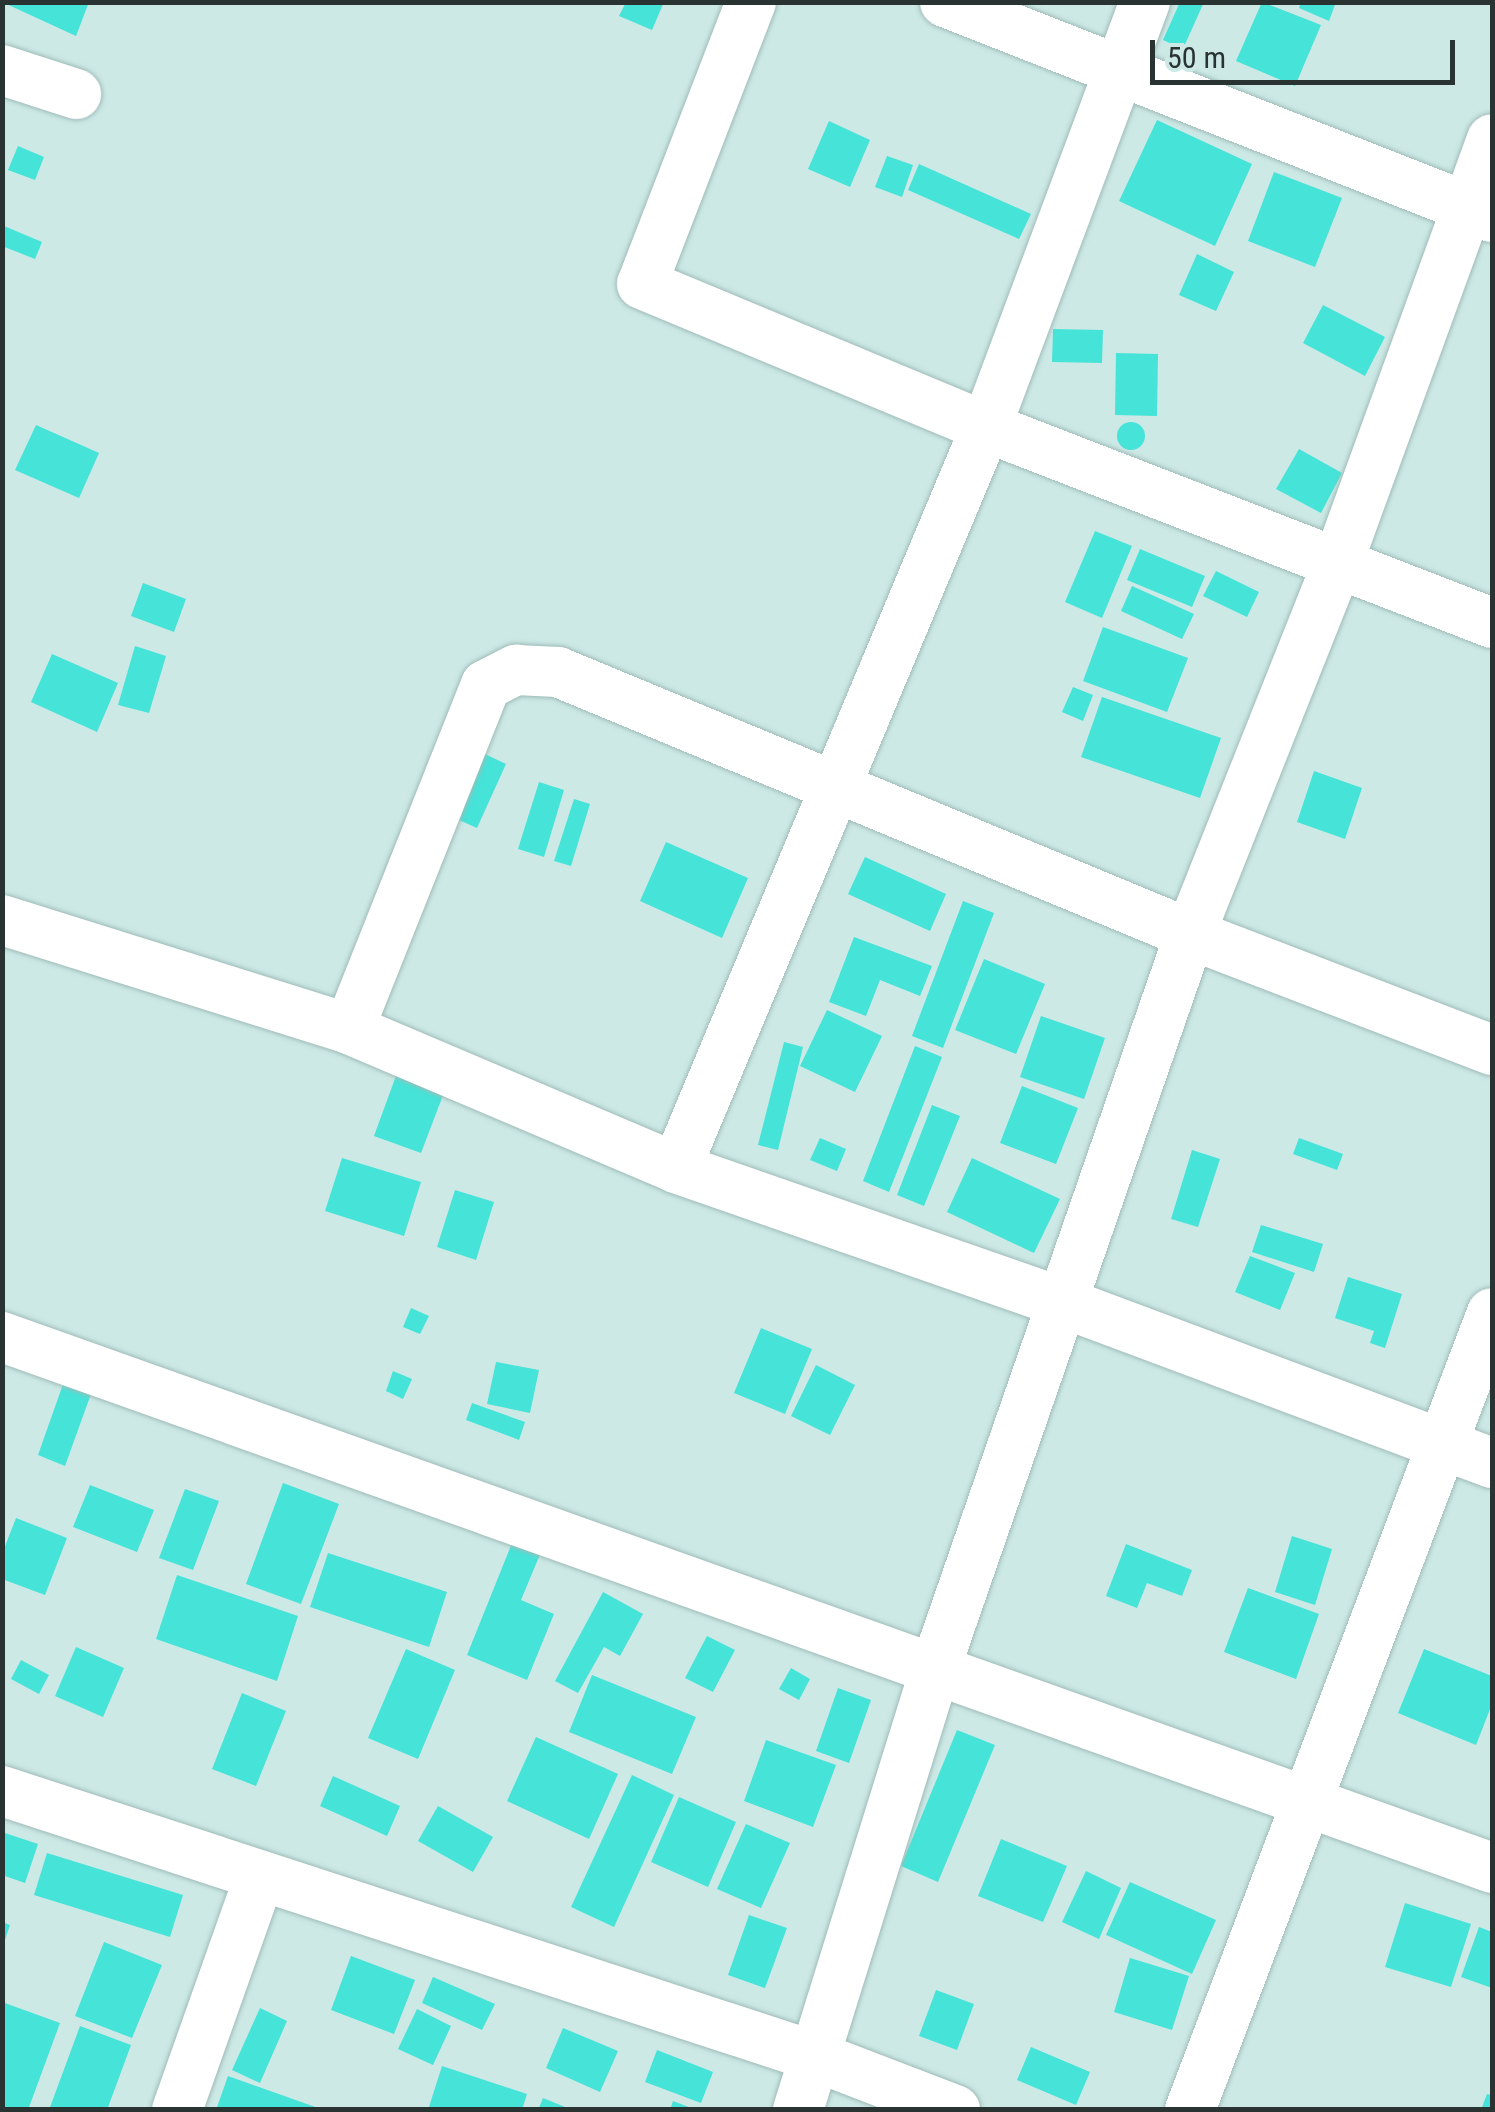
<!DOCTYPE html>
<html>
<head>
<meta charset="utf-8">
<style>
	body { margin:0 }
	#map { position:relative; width:1495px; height:2112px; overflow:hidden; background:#cce9e6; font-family:"Roboto Condensed",sans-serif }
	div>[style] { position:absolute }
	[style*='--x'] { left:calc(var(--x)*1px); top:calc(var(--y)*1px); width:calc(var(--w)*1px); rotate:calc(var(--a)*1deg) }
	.building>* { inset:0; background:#46e3d8 }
	.round { border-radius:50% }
	.roads { filter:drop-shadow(0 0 2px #9fbbb8) drop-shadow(0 0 2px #9fbbb8) }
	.minor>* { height:50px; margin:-25px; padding:0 25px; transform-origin:25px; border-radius:25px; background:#fff }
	span { translate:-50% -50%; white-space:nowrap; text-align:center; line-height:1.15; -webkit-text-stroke:10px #cce9e6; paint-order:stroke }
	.frame { position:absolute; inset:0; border:5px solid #283332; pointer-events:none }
	.scale { position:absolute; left:1150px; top:40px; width:305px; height:45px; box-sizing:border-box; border:5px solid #283332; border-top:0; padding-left:12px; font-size:30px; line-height:35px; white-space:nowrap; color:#283332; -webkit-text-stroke:8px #cce9e6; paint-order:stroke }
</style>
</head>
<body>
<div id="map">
	<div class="building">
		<i style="clip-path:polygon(2px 2px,89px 2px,76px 36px)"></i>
		<i style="clip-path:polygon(626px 2px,664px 2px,652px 30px,619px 16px)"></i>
		<i style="clip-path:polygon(1180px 2px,1204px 2px,1183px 49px,1163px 40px)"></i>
		<i style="clip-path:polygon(1262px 2px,1321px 25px,1295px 86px,1236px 61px)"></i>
		<i style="clip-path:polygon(1301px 2px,1336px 2px,1329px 21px,1299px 8px)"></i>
		<i style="clip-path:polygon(1157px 120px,1252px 164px,1215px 246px,1119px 201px)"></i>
		<i style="clip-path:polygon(829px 121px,870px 140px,850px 187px,808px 169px)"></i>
		<i style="clip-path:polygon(18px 146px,44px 157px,35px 180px,8px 170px)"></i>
		<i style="clip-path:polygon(887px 156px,913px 165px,902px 197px,875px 187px)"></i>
		<i style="clip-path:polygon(919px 164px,1031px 214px,1019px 239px,908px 190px)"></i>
		<i style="clip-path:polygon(1274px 172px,1342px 198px,1315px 267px,1248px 241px)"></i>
		<i style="clip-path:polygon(4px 226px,42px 242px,35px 259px,2px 246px)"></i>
		<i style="clip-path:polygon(1197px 254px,1234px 272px,1216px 311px,1179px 295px)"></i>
		<i style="clip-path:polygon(1323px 305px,1385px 337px,1365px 376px,1303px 343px)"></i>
		<i style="clip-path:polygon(1053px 329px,1103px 330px,1102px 363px,1052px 362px)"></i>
		<i style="clip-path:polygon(1116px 353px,1158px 354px,1157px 416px,1115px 415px)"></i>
		<i class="round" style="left:1117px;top:422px;width:28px;height:28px"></i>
		<i style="clip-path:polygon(36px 425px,99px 453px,79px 498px,15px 470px)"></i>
		<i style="clip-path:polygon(1299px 449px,1342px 473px,1321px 513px,1276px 489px)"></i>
		<i style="clip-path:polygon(1095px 531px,1132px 546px,1102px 618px,1065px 602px)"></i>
		<i style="clip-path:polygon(1140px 549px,1205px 576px,1192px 607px,1127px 580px)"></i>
		<i style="clip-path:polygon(1216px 571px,1259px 592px,1247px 617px,1203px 596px)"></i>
		<i style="clip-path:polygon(143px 583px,186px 599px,174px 632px,131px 616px)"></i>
		<i style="clip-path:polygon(1132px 586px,1194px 614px,1182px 639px,1121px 611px)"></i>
		<i style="clip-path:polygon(1103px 627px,1188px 658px,1167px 712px,1083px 681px)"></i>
		<i style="clip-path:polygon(135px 646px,166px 656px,149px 713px,118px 705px)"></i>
		<i style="clip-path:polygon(52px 654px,118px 683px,97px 732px,31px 702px)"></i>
		<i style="clip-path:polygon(1073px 687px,1093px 695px,1083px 721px,1062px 712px)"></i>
		<i style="clip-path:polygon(1102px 697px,1221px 738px,1200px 798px,1081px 757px)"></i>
		<i style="clip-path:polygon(470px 747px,506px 764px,477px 828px,441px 812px)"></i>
		<i style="clip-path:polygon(1314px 771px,1362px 788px,1345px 839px,1297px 822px)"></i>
		<i style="clip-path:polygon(539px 782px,564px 790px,544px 857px,518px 849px)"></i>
		<i style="clip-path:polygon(574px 799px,590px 804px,571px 866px,554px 861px)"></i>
		<i style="clip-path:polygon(666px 842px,748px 878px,722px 938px,640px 901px)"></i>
		<i style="clip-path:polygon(865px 857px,946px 894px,930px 931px,848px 894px)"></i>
		<i style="clip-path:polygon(963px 901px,994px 913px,943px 1048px,912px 1036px)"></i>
		<i style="clip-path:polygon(854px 937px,932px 966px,920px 996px,880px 980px,866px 1016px,829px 1002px)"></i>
		<i style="clip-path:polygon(984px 959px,1045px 984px,1016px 1054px,955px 1030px)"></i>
		<i style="clip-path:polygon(827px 1010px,882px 1036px,855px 1092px,800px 1066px)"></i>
		<i style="clip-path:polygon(1041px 1016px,1105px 1038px,1084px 1099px,1020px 1077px)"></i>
		<i style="clip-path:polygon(784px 1042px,803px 1047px,778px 1150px,758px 1145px)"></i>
		<i style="clip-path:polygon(915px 1046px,942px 1057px,889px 1192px,863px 1181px)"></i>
		<i style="clip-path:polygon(397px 1073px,445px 1090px,421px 1153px,374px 1136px)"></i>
		<i style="clip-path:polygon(1022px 1086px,1078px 1108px,1056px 1164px,1000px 1143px)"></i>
		<i style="clip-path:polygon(932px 1105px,960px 1116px,924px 1206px,897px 1195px)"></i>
		<i style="clip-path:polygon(820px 1138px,846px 1149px,837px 1171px,810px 1160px)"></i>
		<i style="clip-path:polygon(1299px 1138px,1343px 1154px,1337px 1170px,1293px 1154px)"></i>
		<i style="clip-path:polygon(1192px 1150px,1220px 1159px,1198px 1227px,1171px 1219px)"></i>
		<i style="clip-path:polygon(342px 1158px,421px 1182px,404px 1236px,325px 1211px)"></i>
		<i style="clip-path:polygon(972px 1158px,1060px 1199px,1034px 1253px,947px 1212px)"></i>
		<i style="clip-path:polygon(455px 1190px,494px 1202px,476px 1260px,437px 1247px)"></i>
		<i style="clip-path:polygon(1261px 1225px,1323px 1244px,1314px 1272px,1252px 1252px)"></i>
		<i style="clip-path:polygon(1250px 1256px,1295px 1273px,1280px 1310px,1235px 1292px)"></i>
		<i style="clip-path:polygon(1348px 1277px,1402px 1294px,1385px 1348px,1370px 1343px,1374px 1331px,1335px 1318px)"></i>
		<i style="clip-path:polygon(411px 1308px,429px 1316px,420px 1334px,403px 1327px)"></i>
		<i style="clip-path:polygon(761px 1328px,812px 1349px,785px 1414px,734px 1393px)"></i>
		<i style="clip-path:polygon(496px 1362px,539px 1370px,530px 1413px,487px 1404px)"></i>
		<i style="clip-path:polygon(816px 1365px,855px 1385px,830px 1435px,791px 1416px)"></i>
		<i style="clip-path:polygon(68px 1370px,96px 1380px,65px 1466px,38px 1455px)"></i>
		<i style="clip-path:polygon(393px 1371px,412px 1379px,403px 1399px,386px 1391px)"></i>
		<i style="clip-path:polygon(472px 1403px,525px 1422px,519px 1440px,466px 1420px)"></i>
		<i style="clip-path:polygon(283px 1483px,339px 1504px,301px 1604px,246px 1584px)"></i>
		<i style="clip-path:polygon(90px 1485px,154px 1510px,137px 1552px,73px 1527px)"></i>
		<i style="clip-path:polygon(185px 1489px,219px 1501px,193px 1570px,159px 1558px)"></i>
		<i style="clip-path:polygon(16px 1518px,67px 1538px,45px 1595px,2px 1579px,2px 1554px)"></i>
		<i style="clip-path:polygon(518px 1528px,546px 1540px,521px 1600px,554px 1614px,527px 1680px,467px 1655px)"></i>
		<i style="clip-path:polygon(1292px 1536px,1332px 1549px,1315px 1605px,1275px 1592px)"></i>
		<i style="clip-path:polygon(1126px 1544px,1192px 1570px,1182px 1596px,1147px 1583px,1137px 1608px,1106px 1596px)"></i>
		<i style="clip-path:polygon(328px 1553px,447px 1592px,429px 1647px,310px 1607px)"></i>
		<i style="clip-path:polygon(177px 1575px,298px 1616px,277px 1681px,156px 1639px)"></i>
		<i style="clip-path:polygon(1248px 1588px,1319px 1614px,1296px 1679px,1224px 1652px)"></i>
		<i style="clip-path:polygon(603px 1592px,643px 1614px,620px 1656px,604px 1647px,578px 1693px,555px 1681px)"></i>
		<i style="clip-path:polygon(707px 1636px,735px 1650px,713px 1692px,685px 1678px)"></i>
		<i style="clip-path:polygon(76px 1647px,124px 1668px,103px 1717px,55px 1696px)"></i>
		<i style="clip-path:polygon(406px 1649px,455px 1670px,418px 1759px,368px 1738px)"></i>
		<i style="clip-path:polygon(1424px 1649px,1492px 1676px,1492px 1704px,1476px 1745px,1398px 1713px)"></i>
		<i style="clip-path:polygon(21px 1660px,49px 1675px,39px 1694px,11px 1679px)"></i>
		<i style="clip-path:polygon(791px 1668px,810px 1679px,799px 1700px,779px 1689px)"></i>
		<i style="clip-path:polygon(592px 1675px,696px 1717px,672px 1774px,569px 1732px)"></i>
		<i style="clip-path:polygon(838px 1688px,871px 1700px,849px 1763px,816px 1751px)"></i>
		<i style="clip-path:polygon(242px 1693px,286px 1711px,256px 1786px,212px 1769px)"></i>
		<i style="clip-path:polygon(957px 1730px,995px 1745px,938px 1882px,901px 1866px)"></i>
		<i style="clip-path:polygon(536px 1737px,618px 1774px,589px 1839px,507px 1801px)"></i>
		<i style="clip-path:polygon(766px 1740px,836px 1765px,813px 1827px,744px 1801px)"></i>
		<i style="clip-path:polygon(632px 1775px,674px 1795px,614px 1927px,571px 1907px)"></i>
		<i style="clip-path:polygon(333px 1776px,400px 1806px,387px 1836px,320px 1806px)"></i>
		<i style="clip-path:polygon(679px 1797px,736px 1822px,708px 1887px,651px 1862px)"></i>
		<i style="clip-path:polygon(438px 1806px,493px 1837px,473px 1872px,418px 1841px)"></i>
		<i style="clip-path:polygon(746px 1824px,790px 1843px,761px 1908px,717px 1889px)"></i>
		<i style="clip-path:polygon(2px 1832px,38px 1844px,25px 1883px,2px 1875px)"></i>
		<i style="clip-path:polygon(1001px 1839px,1067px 1866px,1043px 1922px,978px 1896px)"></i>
		<i style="clip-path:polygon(47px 1853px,183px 1895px,170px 1937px,34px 1895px)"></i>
		<i style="clip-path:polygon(1086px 1871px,1121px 1888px,1099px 1939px,1062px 1922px)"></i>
		<i style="clip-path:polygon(1130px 1882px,1216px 1920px,1192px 1974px,1106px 1935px)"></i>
		<i style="clip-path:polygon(1405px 1903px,1471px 1924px,1451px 1987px,1385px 1967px)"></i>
		<i style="clip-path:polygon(749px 1915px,787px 1928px,765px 1988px,728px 1975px)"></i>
		<i style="clip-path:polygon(2px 1922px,10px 1925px,3px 1946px,2px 1946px)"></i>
		<i style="clip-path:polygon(1479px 1927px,1492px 1932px,1492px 1988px,1461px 1977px)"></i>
		<i style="clip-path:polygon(104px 1942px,162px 1965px,132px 2038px,75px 2016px)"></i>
		<i style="clip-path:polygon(351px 1956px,415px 1980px,394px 2034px,331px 2010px)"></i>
		<i style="clip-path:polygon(1130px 1958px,1189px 1976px,1172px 2030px,1114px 2012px)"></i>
		<i style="clip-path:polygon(433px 1977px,495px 2004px,482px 2030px,422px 2003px)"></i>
		<i style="clip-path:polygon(936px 1990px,974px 2004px,957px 2050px,919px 2036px)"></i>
		<i style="clip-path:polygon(2px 2002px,60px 2023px,28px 2110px,2px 2110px)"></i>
		<i style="clip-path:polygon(260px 2008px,287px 2021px,260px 2083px,232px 2070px)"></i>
		<i style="clip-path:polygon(417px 2009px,451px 2026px,433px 2065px,398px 2049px)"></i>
		<i style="clip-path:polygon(80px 2026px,131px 2045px,107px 2110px,49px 2110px)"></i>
		<i style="clip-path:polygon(563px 2028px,618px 2051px,600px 2092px,546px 2068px)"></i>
		<i style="clip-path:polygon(1031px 2047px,1090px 2072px,1076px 2105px,1017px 2080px)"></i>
		<i style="clip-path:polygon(657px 2050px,713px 2072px,701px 2103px,645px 2082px)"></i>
		<i style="clip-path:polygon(442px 2066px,527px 2094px,522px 2110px,428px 2110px)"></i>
		<i style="clip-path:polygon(228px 2076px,321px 2109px,321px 2110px,216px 2110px)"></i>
		<i style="clip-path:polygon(1487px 2094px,1492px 2095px,1492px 2110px,1481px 2110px)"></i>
		<i style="clip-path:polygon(543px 2098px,570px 2109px,570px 2110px,538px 2110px)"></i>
		<i style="clip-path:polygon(673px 2101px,694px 2109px,694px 2110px,670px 2110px)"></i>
	</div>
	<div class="roads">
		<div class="minor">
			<i style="--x:751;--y:2;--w:302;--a:111.1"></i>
			<i style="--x:642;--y:284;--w:373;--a:22.6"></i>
			<i style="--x:986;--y:427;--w:543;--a:21.17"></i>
			<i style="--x:945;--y:2;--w:588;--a:21.46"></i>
			<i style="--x:2;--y:70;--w:78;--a:18"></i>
			<i style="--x:2;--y:920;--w:364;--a:17.4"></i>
			<i style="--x:349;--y:1029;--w:355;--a:23"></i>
			<i style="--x:676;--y:1168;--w:411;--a:19.2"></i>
			<i style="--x:1064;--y:1303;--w:457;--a:20.5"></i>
			<i style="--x:349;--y:1029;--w:370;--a:-68.3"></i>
			<i style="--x:486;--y:685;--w:34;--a:-27"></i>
			<i style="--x:516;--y:670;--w:42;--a:2.7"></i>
			<i style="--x:558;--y:672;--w:684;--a:22.52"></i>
			<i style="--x:1190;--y:934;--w:324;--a:21"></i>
			<i style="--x:676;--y:1168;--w:803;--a:-67.3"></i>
			<i style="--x:986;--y:427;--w:454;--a:-69.5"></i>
			<i style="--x:2;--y:1337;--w:1582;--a:19.61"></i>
			<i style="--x:2;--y:1791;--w:857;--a:18.08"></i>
			<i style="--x:817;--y:2057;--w:148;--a:21"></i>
			<i style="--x:177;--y:2110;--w:245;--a:-70.5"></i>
			<i style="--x:798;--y:2110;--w:462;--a:-72.7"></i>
			<i style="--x:935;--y:1669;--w:778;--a:-70.87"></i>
			<i style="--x:1190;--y:934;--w:397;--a:-68.3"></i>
			<i style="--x:1337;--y:565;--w:453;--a:-70"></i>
			<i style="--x:1190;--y:2110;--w:852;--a:-69.25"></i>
		</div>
	</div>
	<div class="frame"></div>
	<div class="scale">50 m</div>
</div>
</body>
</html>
